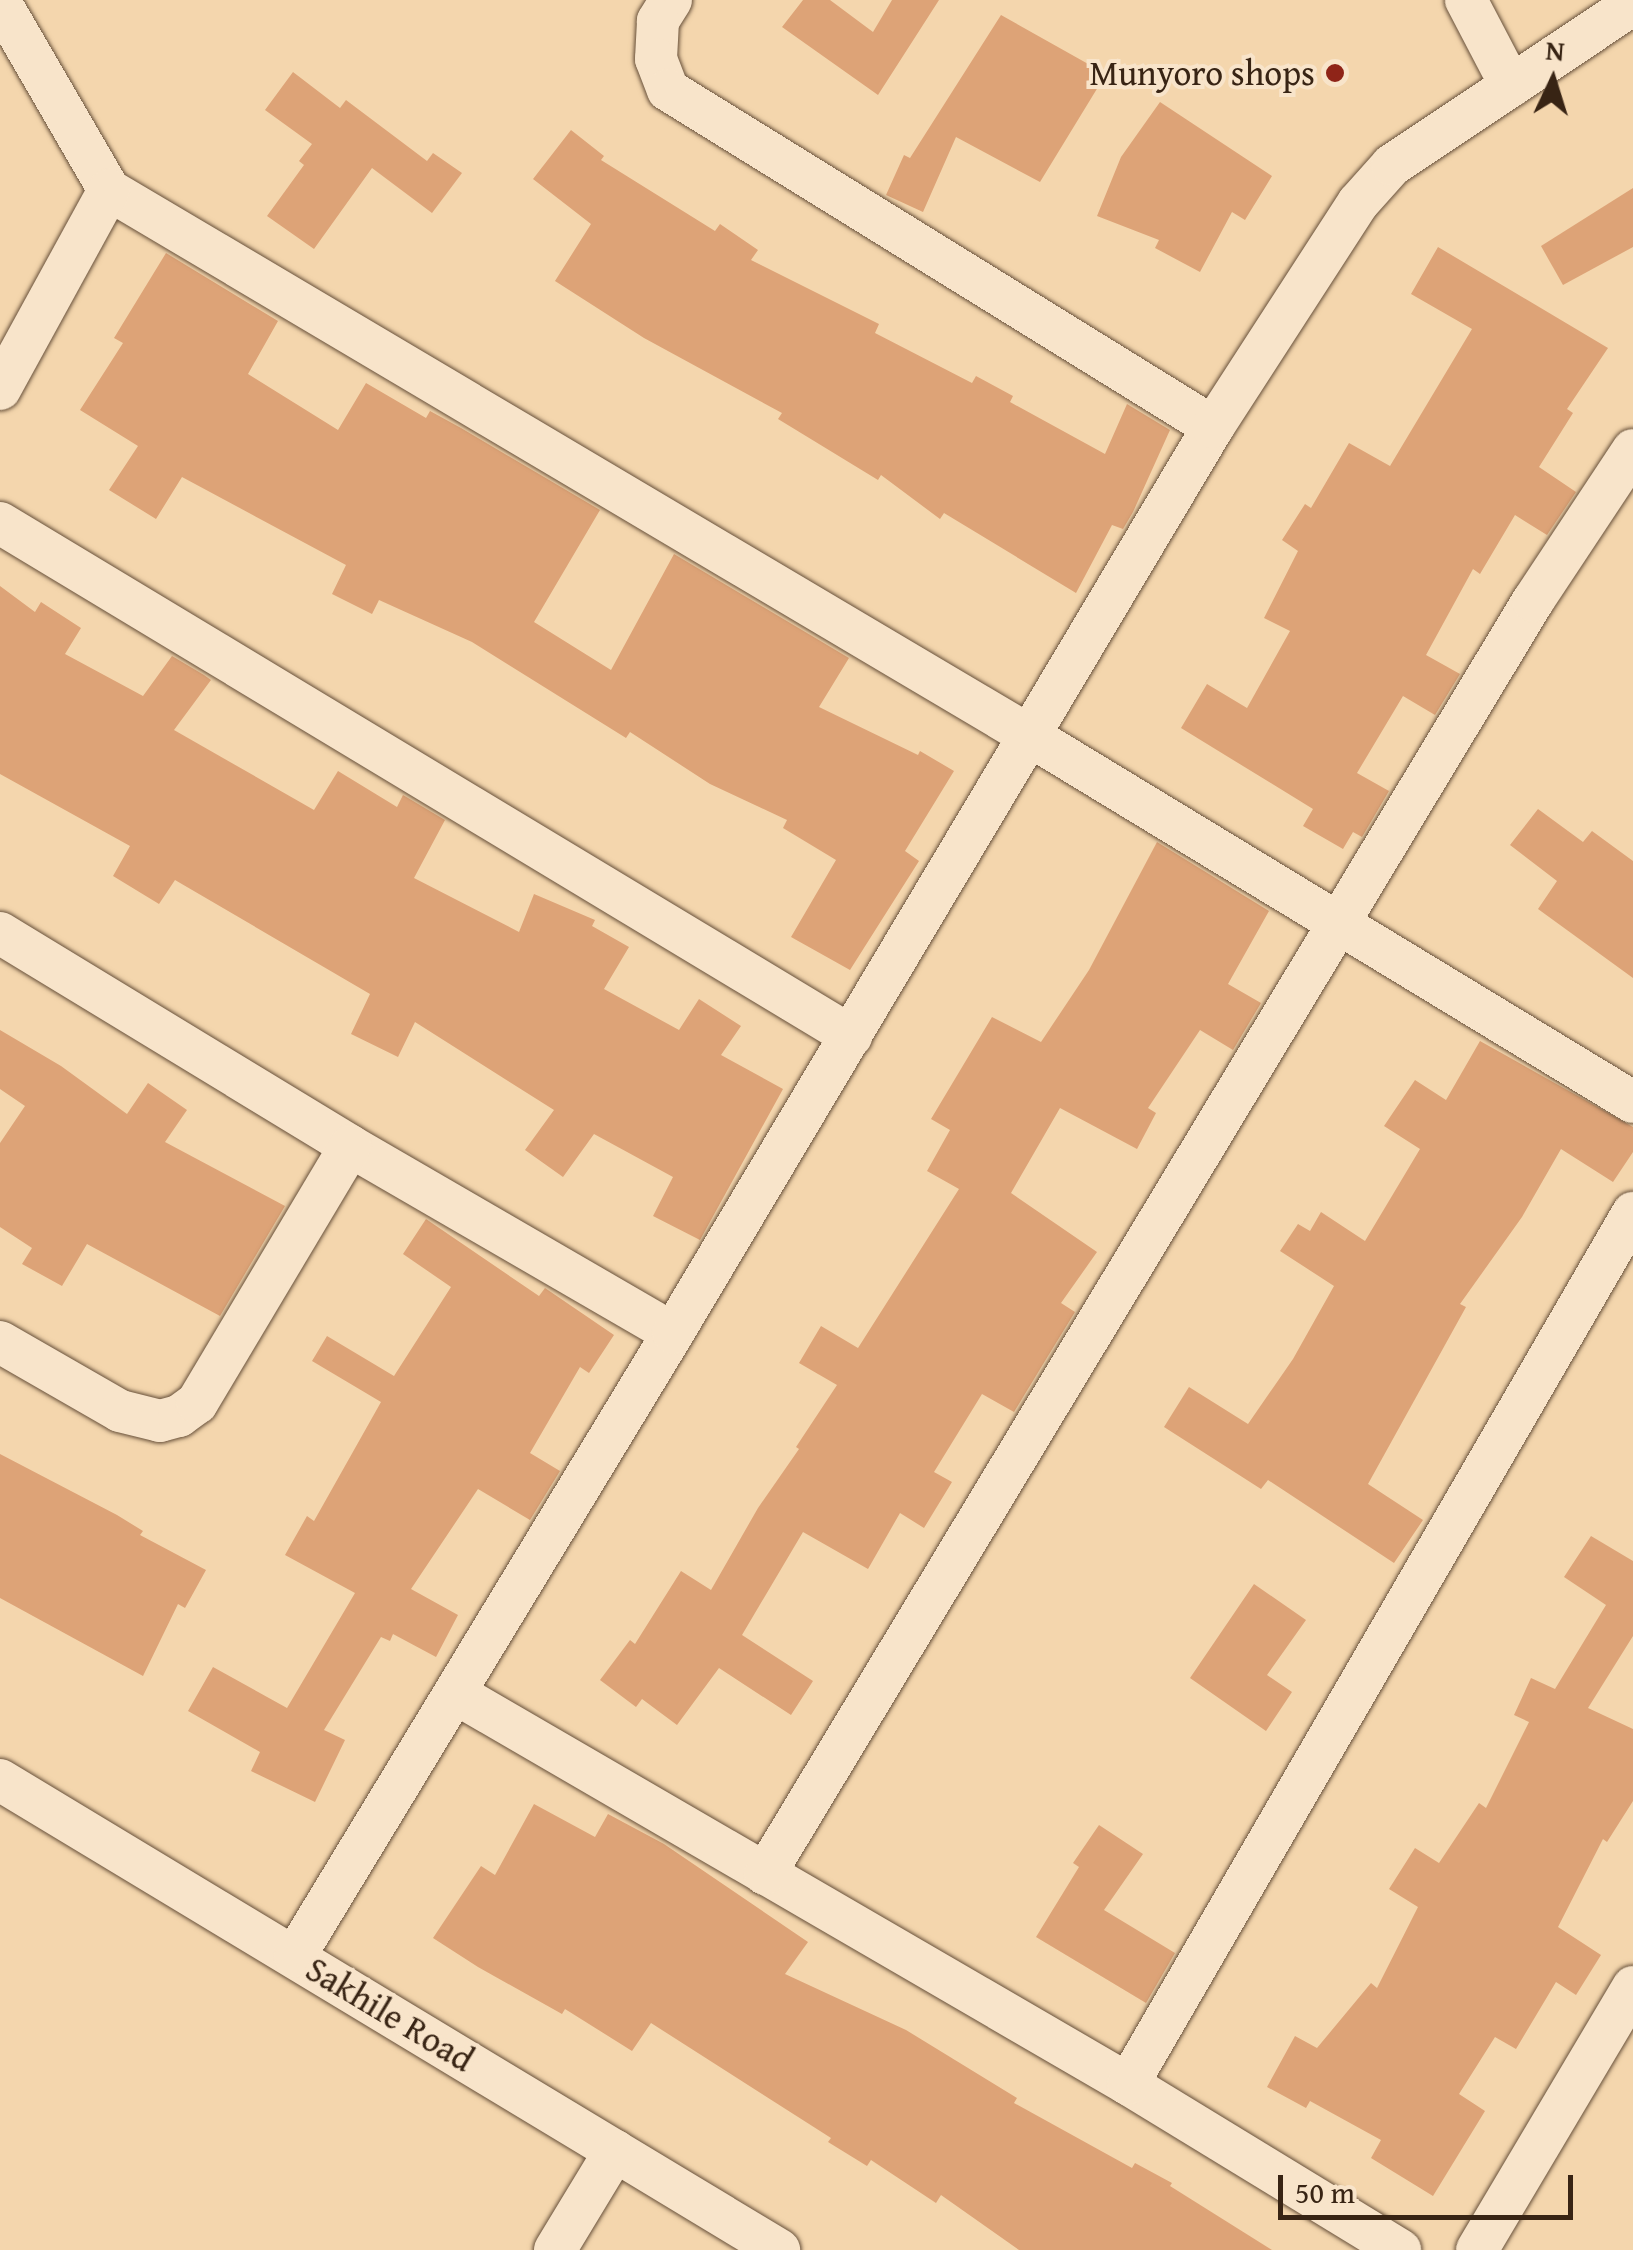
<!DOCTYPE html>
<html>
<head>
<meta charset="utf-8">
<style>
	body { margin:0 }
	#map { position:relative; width:1633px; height:2250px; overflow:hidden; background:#f4d6ad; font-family:"Gentium Book Plus",serif }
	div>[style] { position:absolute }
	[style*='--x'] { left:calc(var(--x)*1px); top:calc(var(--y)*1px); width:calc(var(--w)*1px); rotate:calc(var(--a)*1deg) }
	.building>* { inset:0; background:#dda377 }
	.roads { filter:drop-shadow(0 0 2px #67503a) drop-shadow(0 0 2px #67503a) }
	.minor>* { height:42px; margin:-21px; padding:0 21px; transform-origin:21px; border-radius:21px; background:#f8e4ca }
	.dots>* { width:28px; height:28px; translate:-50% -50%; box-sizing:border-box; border:5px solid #f8e4ca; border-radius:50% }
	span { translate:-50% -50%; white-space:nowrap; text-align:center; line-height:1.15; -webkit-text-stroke:8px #f8e4ca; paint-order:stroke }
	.poi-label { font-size:35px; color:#382414 }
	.right { translate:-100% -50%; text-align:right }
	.street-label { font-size:35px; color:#382414 }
	.north { position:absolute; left:1503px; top:30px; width:100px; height:100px; -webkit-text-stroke:8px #f8e4ca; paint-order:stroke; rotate:4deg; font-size:28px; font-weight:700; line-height:40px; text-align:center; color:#382414 }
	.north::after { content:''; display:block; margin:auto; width:35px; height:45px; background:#382414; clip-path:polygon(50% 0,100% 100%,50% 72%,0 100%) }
	.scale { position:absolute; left:1278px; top:2175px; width:295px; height:45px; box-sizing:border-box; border:5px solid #382414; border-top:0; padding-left:12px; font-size:30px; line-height:35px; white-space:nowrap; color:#382414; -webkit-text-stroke:8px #f8e4ca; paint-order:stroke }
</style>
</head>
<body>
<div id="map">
	<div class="building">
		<i style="clip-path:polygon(803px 0,830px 0,873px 32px,892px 0,939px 0,878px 95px,782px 27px)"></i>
		<i style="clip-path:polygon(1001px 15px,1106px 74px,1040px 182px,956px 137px,923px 212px,886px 195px,904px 155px,910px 158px)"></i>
		<i style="clip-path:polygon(293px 72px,340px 108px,346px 100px,427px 161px,433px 153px,462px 173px,432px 213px,372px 168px,314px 249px,267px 216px,304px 165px,299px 161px,312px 144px,265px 110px)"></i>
		<i style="clip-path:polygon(1160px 102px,1272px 176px,1245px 220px,1232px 212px,1200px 272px,1155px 248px,1159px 240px,1097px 216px,1121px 157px)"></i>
		<i style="clip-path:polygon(571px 130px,604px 156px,601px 160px,715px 231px,720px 224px,758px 250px,751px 260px,879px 324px,875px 333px,972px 383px,976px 376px,1013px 396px,1010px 402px,1105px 454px,1127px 404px,1170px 430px,1133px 512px,1123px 529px,1112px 525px,1076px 593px,944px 513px,940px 519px,881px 475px,878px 480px,778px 419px,782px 413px,644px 338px,555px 281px,591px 224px,533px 179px)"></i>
		<i style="clip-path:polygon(1633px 188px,1633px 247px,1563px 285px,1541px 246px)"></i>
		<i style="clip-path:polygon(1438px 247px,1608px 348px,1567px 409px,1573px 413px,1539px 467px,1576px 492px,1547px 535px,1515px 515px,1480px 574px,1473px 569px,1426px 655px,1460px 674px,1435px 715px,1403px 696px,1357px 773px,1389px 791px,1362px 837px,1353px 832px,1343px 849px,1303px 826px,1313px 809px,1181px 728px,1207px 684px,1247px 708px,1290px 631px,1264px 618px,1298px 551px,1282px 540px,1305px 504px,1311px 508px,1349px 443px,1390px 466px,1472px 329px,1411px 294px)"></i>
		<i style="clip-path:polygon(166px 253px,278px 321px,248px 374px,338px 430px,366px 383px,426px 418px,430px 411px,461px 428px,600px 510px,534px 622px,611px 670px,674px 554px,849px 658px,819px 707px,918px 755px,920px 751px,954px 771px,905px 851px,919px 861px,850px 970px,791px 937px,836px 860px,783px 828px,787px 820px,710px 784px,630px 732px,626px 738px,472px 642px,379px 600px,372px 614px,332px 594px,346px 565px,182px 477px,156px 519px,109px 490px,138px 446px,80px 410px,123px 343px,114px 338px)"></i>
		<i style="clip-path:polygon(0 586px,35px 612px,41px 602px,81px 628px,65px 654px,143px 696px,172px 656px,204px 675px,211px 680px,174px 730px,314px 810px,338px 771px,397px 807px,403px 795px,445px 820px,414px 878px,519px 932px,534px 894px,595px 920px,592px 926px,629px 947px,604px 989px,679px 1030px,699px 999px,741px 1026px,721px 1055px,783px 1089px,700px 1240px,653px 1216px,673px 1177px,594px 1134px,563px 1177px,525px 1150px,554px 1110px,415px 1022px,398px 1057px,351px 1034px,370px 994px,175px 880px,159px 904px,113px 876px,130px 846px,0 774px)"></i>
		<i style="clip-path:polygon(1538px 809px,1583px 842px,1592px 831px,1633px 861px,1633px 978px,1538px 909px,1557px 881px,1510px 845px)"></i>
		<i style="clip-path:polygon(1157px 842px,1269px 911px,1228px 984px,1261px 1003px,1233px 1050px,1200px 1030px,1148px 1108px,1156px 1113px,1137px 1149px,1060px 1108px,1011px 1193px,1097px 1252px,1061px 1303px,1075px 1312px,1048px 1356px,1014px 1412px,982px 1394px,934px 1472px,952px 1482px,924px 1528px,900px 1513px,868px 1569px,803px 1532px,742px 1635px,813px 1681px,791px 1715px,719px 1668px,677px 1725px,642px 1699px,636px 1707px,600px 1680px,630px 1640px,635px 1644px,681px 1571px,711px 1590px,758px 1508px,799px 1449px,796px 1447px,837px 1385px,799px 1363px,821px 1326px,858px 1348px,959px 1189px,927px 1171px,950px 1130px,931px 1119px,992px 1017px,1041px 1042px,1089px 970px)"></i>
		<i style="clip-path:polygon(0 1030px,61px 1066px,127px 1114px,148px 1083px,187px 1110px,165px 1142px,285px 1206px,220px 1316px,87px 1244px,62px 1286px,22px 1264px,32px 1248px,0 1227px,0 1143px,25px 1106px,0 1089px)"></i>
		<i style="clip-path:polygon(1480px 1041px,1633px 1127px,1633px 1152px,1613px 1182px,1561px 1149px,1522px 1217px,1460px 1304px,1466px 1307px,1368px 1484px,1423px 1520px,1394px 1563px,1268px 1480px,1261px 1489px,1164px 1427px,1189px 1387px,1248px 1424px,1293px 1359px,1334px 1286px,1280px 1251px,1298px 1224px,1310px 1231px,1321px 1212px,1365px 1241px,1420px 1149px,1384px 1126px,1415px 1080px,1446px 1100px)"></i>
		<i style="clip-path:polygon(426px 1219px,539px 1296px,545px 1288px,614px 1335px,589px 1373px,580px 1367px,530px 1453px,560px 1471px,530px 1520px,478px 1489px,411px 1589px,458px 1615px,436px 1657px,393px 1634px,390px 1641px,381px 1637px,324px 1730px,345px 1740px,315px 1802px,251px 1771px,260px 1752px,188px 1711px,213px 1667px,287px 1708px,355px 1593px,285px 1555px,307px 1516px,314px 1521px,381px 1402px,312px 1361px,327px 1336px,394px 1376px,451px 1287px,403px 1254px)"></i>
		<i style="clip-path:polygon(0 1454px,117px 1515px,143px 1531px,140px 1535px,206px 1570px,185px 1608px,178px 1604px,143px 1676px,0 1598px)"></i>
		<i style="clip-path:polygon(1591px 1536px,1633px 1561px,1633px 1636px,1588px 1708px,1633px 1729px,1633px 1801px,1607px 1842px,1603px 1839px,1558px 1927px,1601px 1955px,1576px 1995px,1556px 1982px,1516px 2049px,1495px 2037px,1459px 2094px,1485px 2111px,1433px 2196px,1371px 2158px,1381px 2140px,1310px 2101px,1306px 2108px,1267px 2087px,1295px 2036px,1317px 2048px,1371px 1983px,1377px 1988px,1418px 1907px,1389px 1889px,1415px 1848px,1439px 1863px,1479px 1803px,1486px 1808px,1529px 1722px,1514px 1715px,1531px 1678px,1555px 1689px,1606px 1605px,1564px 1577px)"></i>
		<i style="clip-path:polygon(1254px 1584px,1306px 1620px,1267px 1675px,1292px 1692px,1266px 1731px,1190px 1678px)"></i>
		<i style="clip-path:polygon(534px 1804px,595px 1837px,608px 1814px,664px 1844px,808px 1942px,785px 1974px,906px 2030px,1017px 2098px,1014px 2103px,1132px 2168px,1135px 2163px,1172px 2183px,1170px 2186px,1272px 2250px,1019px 2250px,941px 2195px,936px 2203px,871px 2160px,867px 2166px,828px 2142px,831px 2138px,651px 2023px,632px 2051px,565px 2009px,562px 2014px,478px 1967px,433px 1938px,481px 1866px,495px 1875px)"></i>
		<i style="clip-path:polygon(1099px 1825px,1143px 1854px,1104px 1910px,1175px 1953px,1146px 2003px,1036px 1937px,1079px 1867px,1073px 1863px)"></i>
	</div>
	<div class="roads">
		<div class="minor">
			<i style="--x:671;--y:0;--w:25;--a:122"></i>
			<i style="--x:658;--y:21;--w:38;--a:93"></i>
			<i style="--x:656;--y:59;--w:33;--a:69"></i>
			<i style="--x:668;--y:90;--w:641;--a:31.73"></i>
			<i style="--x:1466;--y:0;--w:97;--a:62.4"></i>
			<i style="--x:0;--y:2;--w:217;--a:59.9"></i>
			<i style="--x:109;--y:190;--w:1071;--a:30.66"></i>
			<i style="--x:1030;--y:736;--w:705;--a:31.26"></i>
			<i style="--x:0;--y:389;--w:227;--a:-61.3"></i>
			<i style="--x:0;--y:523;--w:994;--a:31.08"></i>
			<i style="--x:0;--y:933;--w:410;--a:31.3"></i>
			<i style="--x:350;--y:1146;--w:373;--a:30.1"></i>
			<i style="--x:0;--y:1342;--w:138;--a:29.9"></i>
			<i style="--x:120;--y:1411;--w:41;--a:14"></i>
			<i style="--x:160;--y:1421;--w:20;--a:-15"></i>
			<i style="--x:179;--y:1416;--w:22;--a:-36"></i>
			<i style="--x:197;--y:1403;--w:299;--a:-59.2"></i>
			<i style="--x:455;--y:1693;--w:778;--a:30.16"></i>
			<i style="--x:1128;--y:2084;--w:319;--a:31.4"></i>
			<i style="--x:0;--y:1780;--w:910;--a:31.1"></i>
			<i style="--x:765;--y:1874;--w:1487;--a:-58.9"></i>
			<i style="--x:1533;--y:601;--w:181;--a:-56.5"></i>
			<i style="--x:295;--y:1956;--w:729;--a:-58.75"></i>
			<i style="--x:673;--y:1333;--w:1055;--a:-59.2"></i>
			<i style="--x:1213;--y:427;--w:267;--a:-57.1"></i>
			<i style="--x:1358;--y:203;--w:51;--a:-48.2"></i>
			<i style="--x:1392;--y:165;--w:290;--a:-33.7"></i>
			<i style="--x:1128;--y:2084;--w:1007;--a:-59.9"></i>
			<i style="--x:555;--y:2250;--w:116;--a:-58.8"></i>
			<i style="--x:1477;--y:2250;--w:306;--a:-59.3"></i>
		</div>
	</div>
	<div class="dots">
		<i style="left:1335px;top:73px;background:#8f2418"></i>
	</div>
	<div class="poi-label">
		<span class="right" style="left:1315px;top:73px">Munyoro shops</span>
	</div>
	<div class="street-label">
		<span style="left:390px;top:2014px;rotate:31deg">Sakhile Road</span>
	</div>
	<div class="north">N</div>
	<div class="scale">50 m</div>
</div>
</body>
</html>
